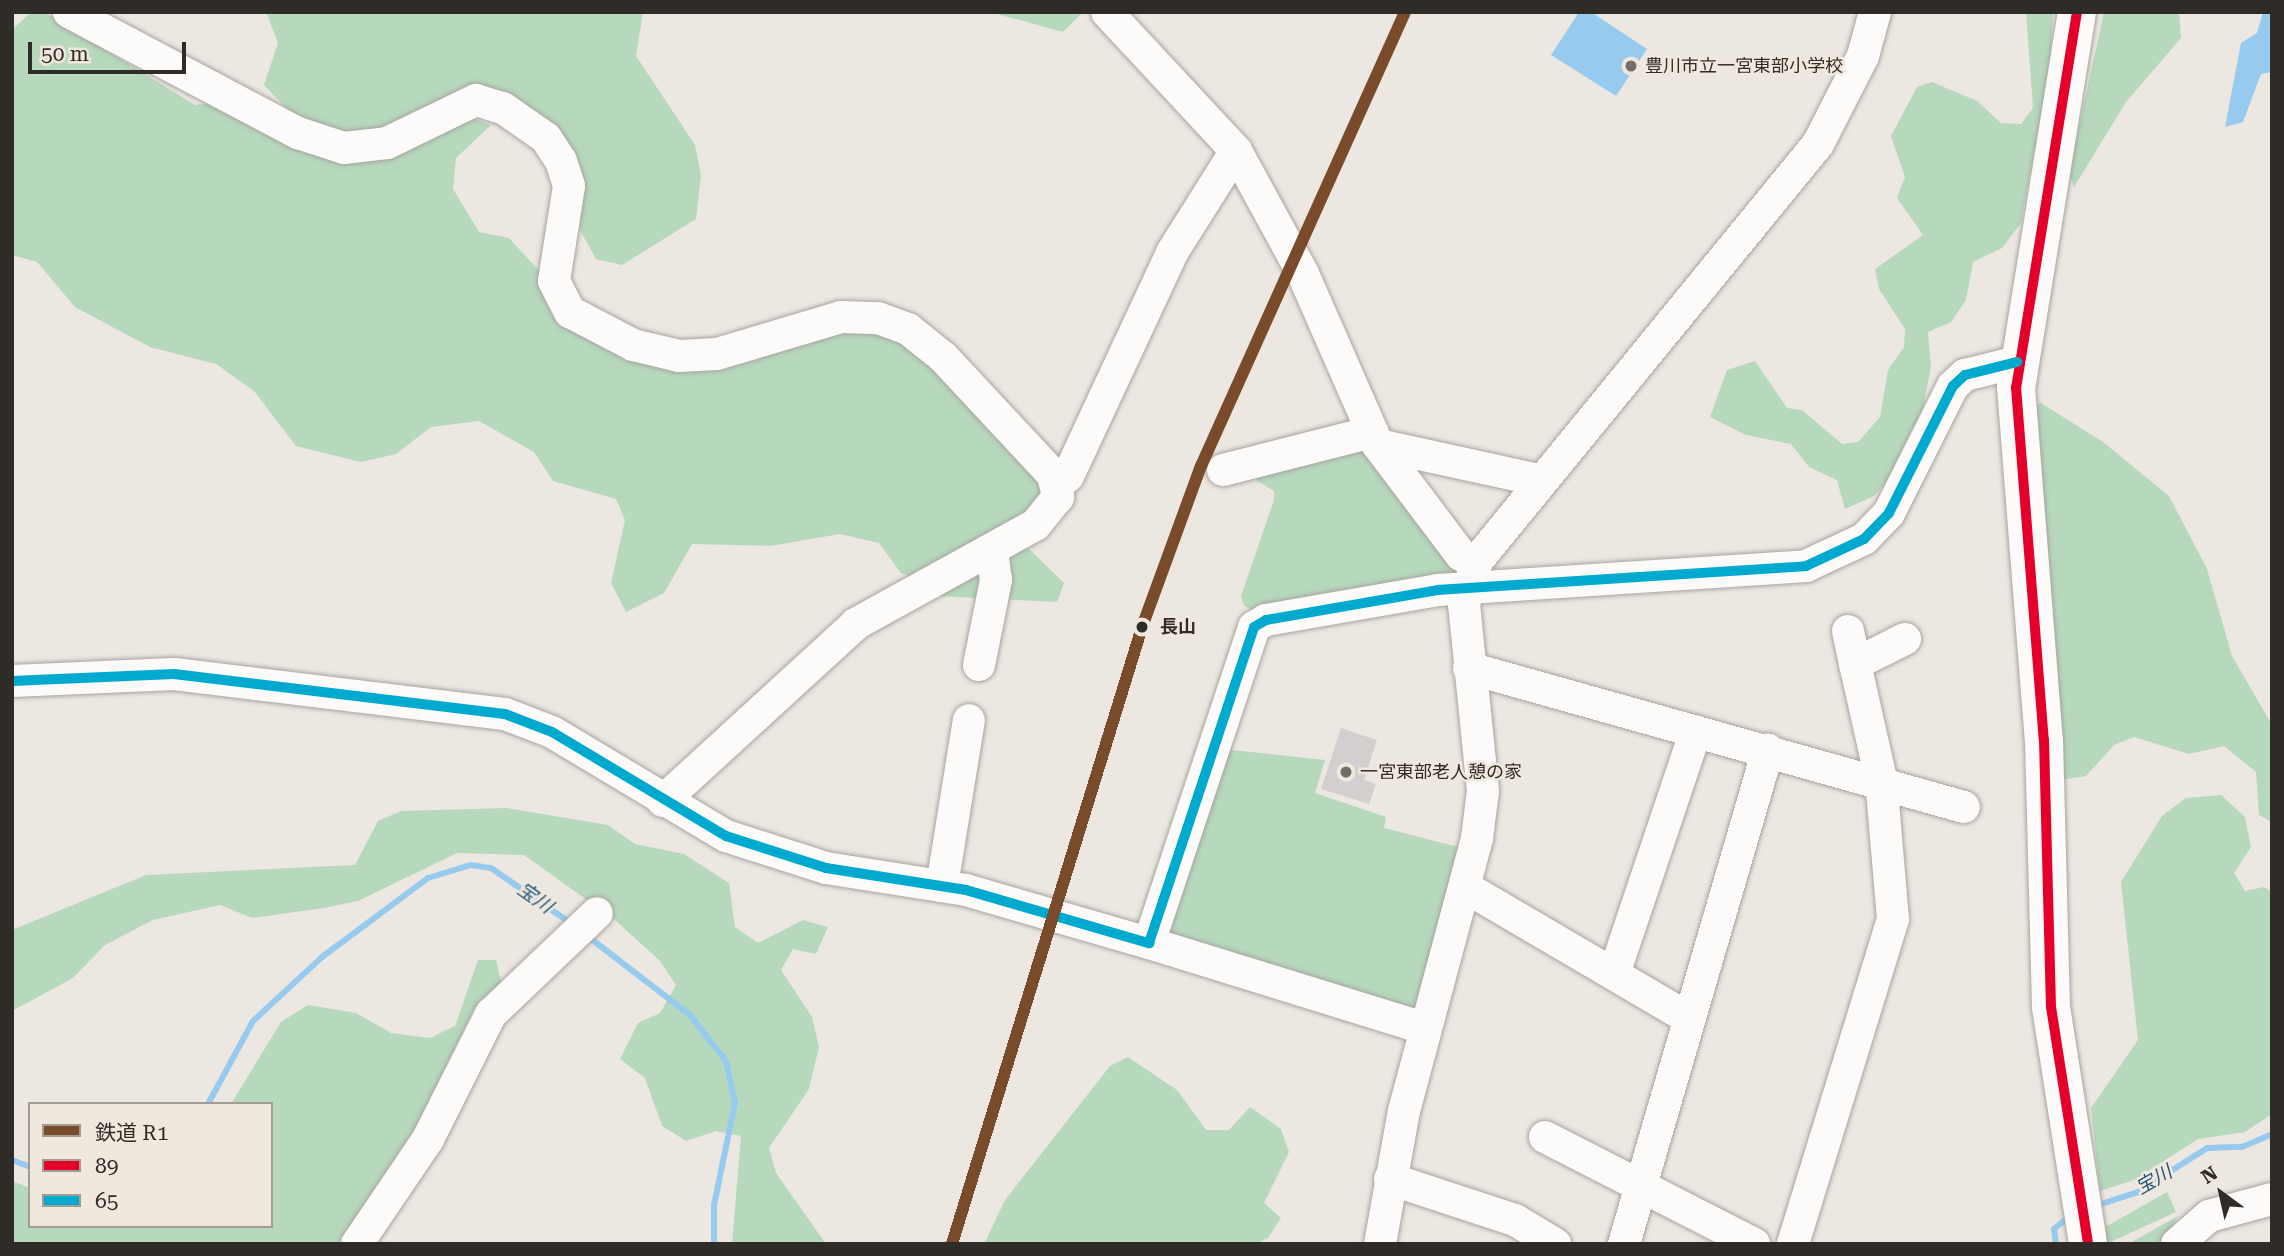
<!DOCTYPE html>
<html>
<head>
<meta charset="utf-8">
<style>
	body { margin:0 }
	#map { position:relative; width:2284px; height:1256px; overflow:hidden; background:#ece7e1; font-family:"Roboto Serif","Noto Sans JP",serif }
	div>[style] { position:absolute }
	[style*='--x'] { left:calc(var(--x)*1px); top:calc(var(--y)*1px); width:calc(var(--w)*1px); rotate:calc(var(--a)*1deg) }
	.green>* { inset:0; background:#b6d8bc }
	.water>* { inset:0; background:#96cbef }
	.stream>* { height:6px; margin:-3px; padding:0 3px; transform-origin:3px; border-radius:3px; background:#96cbef }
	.building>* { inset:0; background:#d3cfce }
	.roads { filter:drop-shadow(0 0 2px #a7a4a0) drop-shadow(0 0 2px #a7a4a0) }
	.minor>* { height:32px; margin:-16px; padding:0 16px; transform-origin:16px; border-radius:16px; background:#fcfbfa }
	.highway>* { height:38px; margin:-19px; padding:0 19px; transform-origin:19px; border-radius:19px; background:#fcfbfa }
	.bus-1>* { height:10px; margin:-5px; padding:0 5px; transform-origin:5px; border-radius:5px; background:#e4002b }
	.bus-2>* { height:10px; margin:-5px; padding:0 5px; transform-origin:5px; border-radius:5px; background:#00a9ce }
	.rail-1>* { height:12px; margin:-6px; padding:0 6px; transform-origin:6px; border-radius:6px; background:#7a4b2a }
	.dots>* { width:19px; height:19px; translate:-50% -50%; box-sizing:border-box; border:4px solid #f0e7dd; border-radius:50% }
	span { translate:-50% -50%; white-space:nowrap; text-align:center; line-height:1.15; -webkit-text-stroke:5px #f0e7dd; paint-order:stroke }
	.poi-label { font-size:18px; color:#2f2c28 }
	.left { translate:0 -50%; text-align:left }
	.stop-label { font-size:18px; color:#2f2c28; font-weight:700 }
	.water-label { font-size:19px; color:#1c567a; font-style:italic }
	.frame { position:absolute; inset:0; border:14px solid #2f2c28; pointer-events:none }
	.legend { position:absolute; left:28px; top:1102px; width:245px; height:126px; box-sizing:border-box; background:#f0e7dd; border:2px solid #a39c95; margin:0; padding:9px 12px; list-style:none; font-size:21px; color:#2f2c28 }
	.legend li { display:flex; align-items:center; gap:14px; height:35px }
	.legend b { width:35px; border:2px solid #a39c95 }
	.north { position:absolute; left:2186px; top:1158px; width:70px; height:70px; -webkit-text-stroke:5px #f0e7dd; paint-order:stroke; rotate:327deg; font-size:19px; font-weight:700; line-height:28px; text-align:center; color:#2f2c28 }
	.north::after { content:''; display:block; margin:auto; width:24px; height:32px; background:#2f2c28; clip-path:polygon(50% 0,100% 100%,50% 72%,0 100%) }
	.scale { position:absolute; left:28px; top:42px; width:158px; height:32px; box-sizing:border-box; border:4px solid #2f2c28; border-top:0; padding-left:9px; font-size:21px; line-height:24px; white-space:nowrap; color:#2f2c28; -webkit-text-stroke:5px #f0e7dd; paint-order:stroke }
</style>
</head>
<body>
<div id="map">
	<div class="green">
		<i style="clip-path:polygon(31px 12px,44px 12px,195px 105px,221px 102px,352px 161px,466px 116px,491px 125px,456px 158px,453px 189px,479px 232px,509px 238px,541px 273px,553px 301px,693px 370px,749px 363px,821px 334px,866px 328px,905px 340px,1045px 484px,1041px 507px,913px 577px,901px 573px,879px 543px,840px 534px,770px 546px,692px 544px,664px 593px,626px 612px,611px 583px,625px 520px,616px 499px,553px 481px,534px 452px,479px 421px,431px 427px,396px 454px,361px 462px,296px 446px,254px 391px,216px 364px,150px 347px,75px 307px,37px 262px,12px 255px,12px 30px)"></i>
		<i style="clip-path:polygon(266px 12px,643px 12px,636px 56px,695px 145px,701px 175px,696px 219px,622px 265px,596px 259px,580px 230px,581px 170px,563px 135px,502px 90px,464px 92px,396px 127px,347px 136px,291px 113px,264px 85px,278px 43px)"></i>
		<i style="clip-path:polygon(990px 12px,1083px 12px,1063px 32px)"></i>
		<i style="clip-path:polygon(2026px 12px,2053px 12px,2050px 66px,2021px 223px,2002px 248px,1973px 262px,1966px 300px,1951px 322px,1928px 332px,1931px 367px,1921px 419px,1905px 459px,1874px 496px,1845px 509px,1837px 480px,1809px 467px,1791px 444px,1746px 435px,1710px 417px,1727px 370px,1755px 361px,1787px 408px,1802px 410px,1842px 444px,1858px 442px,1880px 417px,1888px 370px,1904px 347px,1905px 329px,1879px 289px,1875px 269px,1923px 235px,1897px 198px,1905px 177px,1891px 136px,1917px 87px,1932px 82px,1977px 101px,2001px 123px,2021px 124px,2033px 108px)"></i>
		<i style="clip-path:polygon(2104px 12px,2179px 12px,2181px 38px,2126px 102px,2074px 187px,2069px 173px)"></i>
		<i style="clip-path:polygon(2041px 403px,2103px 442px,2169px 496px,2207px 569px,2232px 656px,2272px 725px,2272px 822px,2259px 815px,2256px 772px,2224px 746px,2189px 754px,2134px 737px,2114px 745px,2086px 776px,2060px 780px,2020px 410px)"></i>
		<i style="clip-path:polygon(1361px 443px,1450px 553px,1462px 578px,1256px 611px,1244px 606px,1241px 596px,1274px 500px,1274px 491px,1256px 480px,1259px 472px)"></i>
		<i style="clip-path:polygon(1025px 545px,1064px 583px,1057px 602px,937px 596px)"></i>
		<i style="clip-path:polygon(1223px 749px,1325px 760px,1315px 793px,1386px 817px,1384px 828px,1462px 848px,1417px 1017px,1164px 937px)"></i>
		<i style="clip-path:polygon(2221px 795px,2245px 817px,2251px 847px,2234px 873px,2245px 891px,2264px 887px,2272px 892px,2272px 1114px,2245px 1132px,2198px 1139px,2134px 1180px,2100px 1191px,2091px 1108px,2138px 1040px,2121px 882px,2162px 816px,2186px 798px)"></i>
		<i style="clip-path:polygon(507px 808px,608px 825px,635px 844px,684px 854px,729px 883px,735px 927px,758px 943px,803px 920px,828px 927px,816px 954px,793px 949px,781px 970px,812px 1017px,819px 1047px,809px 1089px,769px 1148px,776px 1173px,826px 1244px,732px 1244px,741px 1136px,716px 1131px,686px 1141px,662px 1126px,645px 1078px,620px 1059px,638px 1023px,660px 1013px,676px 985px,660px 961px,615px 920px,524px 855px,457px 853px,358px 901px,324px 908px,252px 918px,220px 905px,153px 920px,105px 945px,73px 978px,12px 1011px,12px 930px,146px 875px,355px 865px,378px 821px,401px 811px)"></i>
		<i style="clip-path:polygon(478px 960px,496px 960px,501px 982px,467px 1034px,439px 1098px,338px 1244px,12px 1244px,12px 1181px,30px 1188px,30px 1226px,271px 1226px,271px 1104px,231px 1104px,281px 1022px,308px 1005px,356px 1013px,391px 1033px,430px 1038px,455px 1026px)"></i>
		<i style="clip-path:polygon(1128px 1057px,1177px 1090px,1206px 1130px,1229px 1130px,1250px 1107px,1281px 1129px,1289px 1152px,1264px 1203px,1281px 1218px,1268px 1238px,1255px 1244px,984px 1244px,1005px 1200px,1110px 1066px)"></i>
		<i style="clip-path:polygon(2167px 1192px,2176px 1212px,2106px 1244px,2102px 1229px)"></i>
		<i style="clip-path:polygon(2178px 1216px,2162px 1244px,2128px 1244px)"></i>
	</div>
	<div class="water">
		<i style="clip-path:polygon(1579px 12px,1591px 12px,1647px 49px,1616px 96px,1551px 55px)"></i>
		<i style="clip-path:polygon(2263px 12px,2272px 12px,2272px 72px,2261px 74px,2243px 122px,2225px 127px,2241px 43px,2257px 33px)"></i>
	</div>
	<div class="stream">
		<i style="--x:586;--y:935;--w:131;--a:37.6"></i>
		<i style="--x:690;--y:1015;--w:58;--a:52"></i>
		<i style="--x:726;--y:1061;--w:43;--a:77.9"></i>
		<i style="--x:735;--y:1103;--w:104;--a:101.6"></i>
		<i style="--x:714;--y:1205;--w:39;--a:90"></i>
		<i style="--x:208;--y:1104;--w:94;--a:-61.5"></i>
		<i style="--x:253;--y:1021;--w:94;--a:-42.8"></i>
		<i style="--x:322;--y:957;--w:132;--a:-36.7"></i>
		<i style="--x:428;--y:878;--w:45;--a:-16.8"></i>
		<i style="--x:471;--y:865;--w:20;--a:9"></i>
		<i style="--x:491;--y:868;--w:98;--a:34.7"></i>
		<i style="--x:12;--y:1160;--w:19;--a:21"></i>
		<i style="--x:2095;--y:1206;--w:45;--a:-18"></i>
		<i style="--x:2138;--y:1192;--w:82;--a:-32.5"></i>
		<i style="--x:2207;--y:1148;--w:35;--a:-2"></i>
		<i style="--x:2242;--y:1147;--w:33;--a:-23"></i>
		<i style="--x:2056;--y:1244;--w:15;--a:-98"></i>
		<i style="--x:2054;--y:1229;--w:23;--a:-40"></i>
	</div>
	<div class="building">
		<i style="clip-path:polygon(1341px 728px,1377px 740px,1364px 780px,1376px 784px,1369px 804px,1321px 789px)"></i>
	</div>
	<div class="roads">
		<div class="minor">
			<i style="--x:69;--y:12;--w:259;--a:27.9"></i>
			<i style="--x:298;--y:133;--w:48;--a:18.1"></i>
			<i style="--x:344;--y:148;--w:43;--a:-6.6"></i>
			<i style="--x:387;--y:143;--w:99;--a:-25.8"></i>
			<i style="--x:476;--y:100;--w:28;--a:17"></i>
			<i style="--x:503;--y:108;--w:52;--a:34.9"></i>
			<i style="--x:546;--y:138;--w:27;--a:57"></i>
			<i style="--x:561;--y:161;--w:26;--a:72"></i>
			<i style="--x:569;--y:186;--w:96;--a:99"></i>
			<i style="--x:554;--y:281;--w:35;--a:63"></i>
			<i style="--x:570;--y:312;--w:71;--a:27.6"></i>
			<i style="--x:633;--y:345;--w:47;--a:13.4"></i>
			<i style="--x:679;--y:356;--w:38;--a:-3"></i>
			<i style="--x:717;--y:354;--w:129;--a:-16.6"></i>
			<i style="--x:841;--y:317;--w:37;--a:2"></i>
			<i style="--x:878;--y:318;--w:32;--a:20"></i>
			<i style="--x:908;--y:329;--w:45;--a:38.7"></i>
			<i style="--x:943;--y:357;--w:161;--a:47"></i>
			<i style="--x:1053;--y:475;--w:23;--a:77"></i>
			<i style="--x:1058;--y:497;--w:36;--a:129"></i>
			<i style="--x:1035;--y:525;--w:205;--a:151.1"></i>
			<i style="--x:856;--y:624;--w:262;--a:137.5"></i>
			<i style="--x:1107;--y:12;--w:190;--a:47.1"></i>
			<i style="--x:1236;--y:151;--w:140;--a:61.4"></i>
			<i style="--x:1303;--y:274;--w:187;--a:66.3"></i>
			<i style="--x:1378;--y:445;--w:138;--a:53"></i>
			<i style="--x:1461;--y:555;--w:17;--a:21"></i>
			<i style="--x:1378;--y:445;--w:165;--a:12.3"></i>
			<i style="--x:1223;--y:470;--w:154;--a:-14.3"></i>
			<i style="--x:1057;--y:485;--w:14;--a:-39"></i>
			<i style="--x:1068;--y:476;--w:248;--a:-65"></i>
			<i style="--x:1173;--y:251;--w:118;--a:-57.8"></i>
			<i style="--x:1848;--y:631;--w:34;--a:78"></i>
			<i style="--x:1855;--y:664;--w:56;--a:-26.6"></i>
			<i style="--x:979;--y:665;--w:87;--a:-78.7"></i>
			<i style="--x:996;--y:580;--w:30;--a:-98"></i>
			<i style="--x:1469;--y:668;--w:514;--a:15.69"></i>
			<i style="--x:12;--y:681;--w:162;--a:-2.5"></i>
			<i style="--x:174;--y:674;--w:333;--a:6.9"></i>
			<i style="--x:505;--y:714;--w:50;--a:21"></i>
			<i style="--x:552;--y:732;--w:203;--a:30.9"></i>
			<i style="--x:726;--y:836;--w:105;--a:17.7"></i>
			<i style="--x:826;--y:868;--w:142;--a:8.9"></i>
			<i style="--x:966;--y:890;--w:191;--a:16.2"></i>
			<i style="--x:1149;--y:943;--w:333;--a:-71.6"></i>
			<i style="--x:1254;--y:627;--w:14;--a:-30"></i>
			<i style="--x:1266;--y:620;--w:175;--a:-9.9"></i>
			<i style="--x:1438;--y:590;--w:369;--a:-3.7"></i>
			<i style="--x:1806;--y:566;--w:64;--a:-25"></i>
			<i style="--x:1864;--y:539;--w:36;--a:-46"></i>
			<i style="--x:1889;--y:513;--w:142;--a:-63.3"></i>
			<i style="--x:1953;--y:386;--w:16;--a:-43"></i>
			<i style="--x:1965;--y:375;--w:54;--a:-14"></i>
			<i style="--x:942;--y:886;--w:168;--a:-80.8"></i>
			<i style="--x:1465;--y:887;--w:257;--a:30.4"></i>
			<i style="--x:1149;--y:943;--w:288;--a:17.2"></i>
			<i style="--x:1615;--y:971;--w:253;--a:-71.4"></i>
			<i style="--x:1545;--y:1137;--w:235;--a:27.1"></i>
			<i style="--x:1390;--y:1179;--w:132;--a:18.2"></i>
			<i style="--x:1515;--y:1220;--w:47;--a:31"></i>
			<i style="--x:357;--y:1244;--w:127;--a:-55.9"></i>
			<i style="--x:428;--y:1139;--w:140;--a:-63.3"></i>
			<i style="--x:491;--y:1014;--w:146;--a:-43.6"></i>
			<i style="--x:1380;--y:1244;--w:135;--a:-79.8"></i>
			<i style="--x:1404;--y:1111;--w:283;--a:-75"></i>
			<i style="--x:1477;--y:838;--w:47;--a:-82.7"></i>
			<i style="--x:1483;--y:791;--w:188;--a:-95.8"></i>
			<i style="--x:1464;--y:604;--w:45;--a:-73.2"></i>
			<i style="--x:1477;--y:561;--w:539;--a:-50.73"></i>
			<i style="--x:1818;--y:144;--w:99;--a:-62.9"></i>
			<i style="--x:1863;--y:56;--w:46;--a:-74.7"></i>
			<i style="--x:1624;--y:1244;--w:515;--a:-73.75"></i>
			<i style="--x:1793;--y:1244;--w:340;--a:-72.9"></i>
			<i style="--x:1893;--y:919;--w:141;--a:-94.9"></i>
			<i style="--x:1881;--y:779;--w:118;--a:-102.7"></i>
			<i style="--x:2177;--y:1244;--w:43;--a:-41.2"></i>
			<i style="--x:2209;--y:1216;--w:65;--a:-15.1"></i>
		</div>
		<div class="highway">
			<i style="--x:2077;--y:12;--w:380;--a:99.2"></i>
			<i style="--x:2016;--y:387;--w:354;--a:85.5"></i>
			<i style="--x:2044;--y:740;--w:267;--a:88.5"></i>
			<i style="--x:2051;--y:1007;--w:240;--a:81.1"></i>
		</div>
	</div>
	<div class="bus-1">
		<i style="--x:2077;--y:12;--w:380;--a:99.2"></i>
		<i style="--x:2016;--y:387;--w:354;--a:85.5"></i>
		<i style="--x:2044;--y:740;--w:267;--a:88.5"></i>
		<i style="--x:2051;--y:1007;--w:240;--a:81.1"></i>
	</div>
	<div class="bus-2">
		<i style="--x:12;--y:681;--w:162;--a:-2.5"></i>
		<i style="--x:174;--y:674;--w:333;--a:6.9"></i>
		<i style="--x:505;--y:714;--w:50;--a:21"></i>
		<i style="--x:552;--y:732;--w:203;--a:30.9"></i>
		<i style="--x:726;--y:836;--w:105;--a:17.7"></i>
		<i style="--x:826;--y:868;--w:142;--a:8.9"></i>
		<i style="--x:966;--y:890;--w:191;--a:16.2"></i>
		<i style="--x:1149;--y:943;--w:333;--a:-71.6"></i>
		<i style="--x:1254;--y:627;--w:14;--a:-30"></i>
		<i style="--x:1266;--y:620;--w:175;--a:-9.9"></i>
		<i style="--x:1438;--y:590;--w:369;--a:-3.7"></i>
		<i style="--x:1806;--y:566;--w:64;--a:-25"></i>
		<i style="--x:1864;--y:539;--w:36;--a:-46"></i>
		<i style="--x:1889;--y:513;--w:142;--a:-63.3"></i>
		<i style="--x:1953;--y:386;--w:16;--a:-43"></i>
		<i style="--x:1965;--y:375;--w:54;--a:-14"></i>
	</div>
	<div class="rail-1">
		<i style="--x:952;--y:1244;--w:646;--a:-72.88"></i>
		<i style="--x:1142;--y:627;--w:171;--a:-69.9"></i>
		<i style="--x:1201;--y:466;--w:498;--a:-65.8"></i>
	</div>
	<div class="dots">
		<i style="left:1631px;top:66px;background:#716d69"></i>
		<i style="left:1142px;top:627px;background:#2f2c28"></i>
		<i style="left:1346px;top:772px;background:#716d69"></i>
	</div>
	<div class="poi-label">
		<span class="left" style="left:1645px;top:66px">豊川市立一宮東部小学校</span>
		<span class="left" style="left:1360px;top:772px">一宮東部老人憩の家</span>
	</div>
	<div class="stop-label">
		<span class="left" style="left:1160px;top:627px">長山</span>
	</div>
	<div class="water-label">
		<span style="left:535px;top:898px;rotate:35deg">宝川</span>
		<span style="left:2154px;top:1180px;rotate:-30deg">宝川</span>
	</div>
	<div class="frame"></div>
	<ul class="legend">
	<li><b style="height:9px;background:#7a4b2a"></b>鉄道 R1</li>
	<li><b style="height:9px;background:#e4002b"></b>89</li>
	<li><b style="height:9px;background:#00a9ce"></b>65</li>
	</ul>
	<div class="north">N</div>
	<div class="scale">50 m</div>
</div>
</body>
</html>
